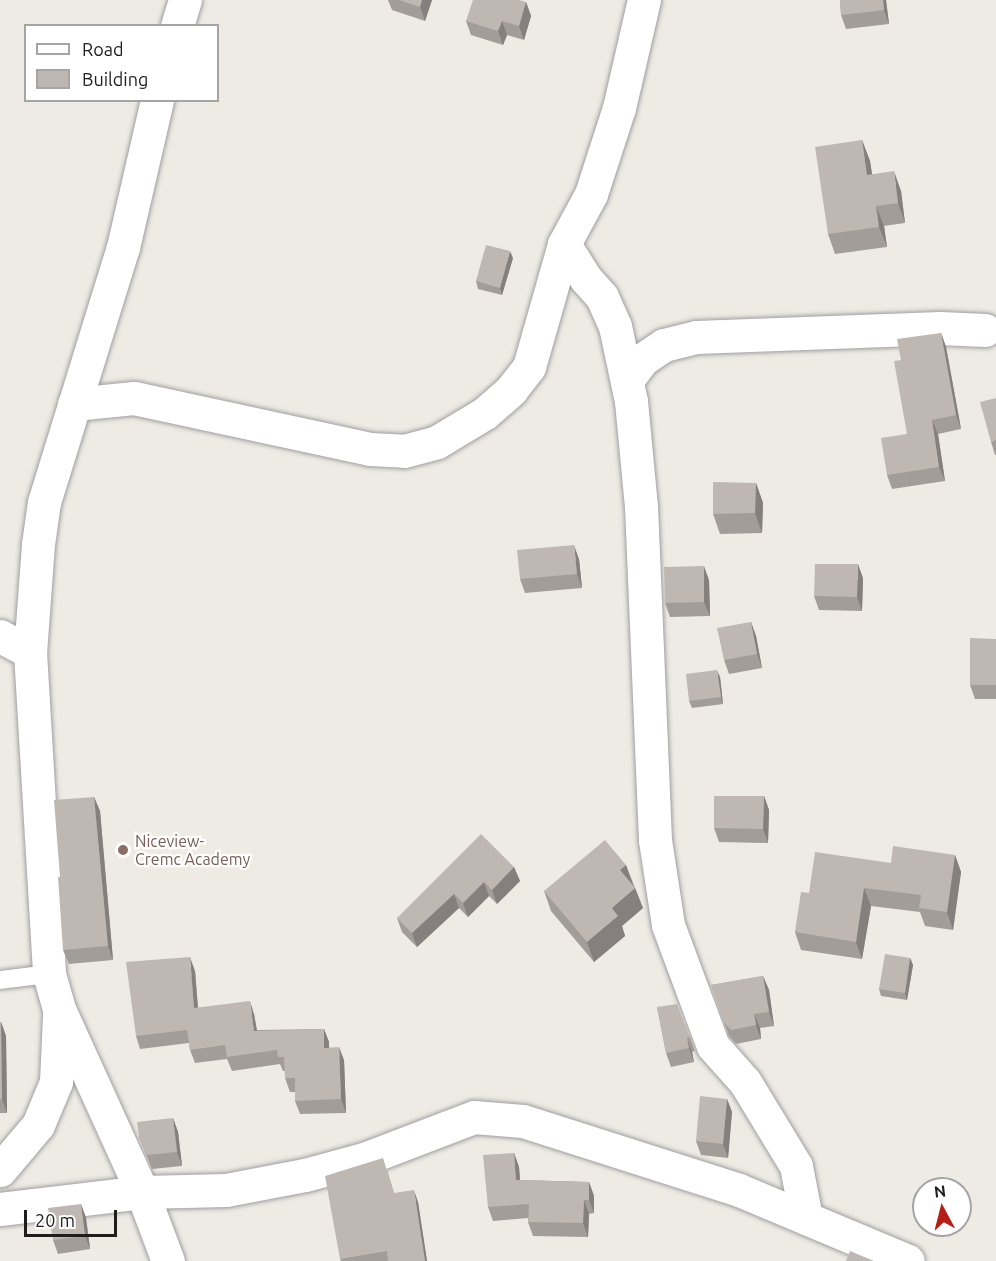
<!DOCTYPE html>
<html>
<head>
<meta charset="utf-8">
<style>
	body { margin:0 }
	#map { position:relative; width:996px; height:1261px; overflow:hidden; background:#eeebe5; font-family:Ubuntu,sans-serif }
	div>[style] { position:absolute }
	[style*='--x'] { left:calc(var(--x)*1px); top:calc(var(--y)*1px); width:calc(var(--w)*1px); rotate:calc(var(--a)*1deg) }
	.roads { filter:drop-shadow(0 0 2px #9f9f9f) drop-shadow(0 0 2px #9f9f9f) }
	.service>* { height:18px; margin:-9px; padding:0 9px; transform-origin:9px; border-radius:9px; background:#fff }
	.minor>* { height:33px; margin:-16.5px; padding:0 16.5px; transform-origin:16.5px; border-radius:16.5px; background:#fff }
	.wall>* { inset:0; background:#a39d99 }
	.shaded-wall>* { inset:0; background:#85807d }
	.building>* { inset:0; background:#beb7b2 }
	.dots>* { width:16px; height:16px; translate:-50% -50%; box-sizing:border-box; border:3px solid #fff; border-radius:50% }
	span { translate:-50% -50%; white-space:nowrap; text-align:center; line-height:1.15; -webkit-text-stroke:4.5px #fff; paint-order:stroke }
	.education-label { font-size:16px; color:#785e54 }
	.left { translate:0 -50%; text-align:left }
	.legend { position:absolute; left:24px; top:24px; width:195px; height:78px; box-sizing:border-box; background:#fff; border:2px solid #a5a5a5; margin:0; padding:8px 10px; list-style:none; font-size:18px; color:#1e1e1e }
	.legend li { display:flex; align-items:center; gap:12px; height:30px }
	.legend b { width:30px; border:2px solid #a5a5a5 }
	.north { position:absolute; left:912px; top:1177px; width:60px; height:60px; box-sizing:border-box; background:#fff; border:2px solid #a5a5a5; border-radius:50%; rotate:353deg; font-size:16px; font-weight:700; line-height:24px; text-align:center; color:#1e1e1e }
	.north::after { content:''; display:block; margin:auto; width:21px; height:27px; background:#b51e16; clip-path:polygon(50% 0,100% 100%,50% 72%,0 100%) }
	.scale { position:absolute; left:24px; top:1210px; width:93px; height:27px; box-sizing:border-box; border:3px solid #1e1e1e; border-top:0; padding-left:8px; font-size:18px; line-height:21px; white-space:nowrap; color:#1e1e1e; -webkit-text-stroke:4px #fff; paint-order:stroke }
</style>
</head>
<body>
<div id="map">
	<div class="roads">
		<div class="service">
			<i style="--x:0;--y:980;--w:49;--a:-7"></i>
		</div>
		<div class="minor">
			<i style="--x:177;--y:26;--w:27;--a:-73"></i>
			<i style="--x:157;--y:100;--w:151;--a:103"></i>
			<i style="--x:123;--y:247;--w:267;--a:107.2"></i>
			<i style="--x:44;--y:502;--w:42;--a:98.1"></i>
			<i style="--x:38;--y:544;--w:108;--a:94.2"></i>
			<i style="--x:30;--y:652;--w:323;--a:86.6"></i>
			<i style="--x:49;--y:974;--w:36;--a:74"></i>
			<i style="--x:59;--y:1009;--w:201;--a:65.6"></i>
			<i style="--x:142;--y:1192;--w:74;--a:69.4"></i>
			<i style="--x:564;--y:244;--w:41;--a:57.8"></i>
			<i style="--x:586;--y:279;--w:24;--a:48"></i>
			<i style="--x:602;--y:297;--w:32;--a:66"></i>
			<i style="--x:615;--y:326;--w:77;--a:78"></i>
			<i style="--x:631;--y:401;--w:105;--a:84.6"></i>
			<i style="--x:641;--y:506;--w:334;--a:87.6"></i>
			<i style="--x:655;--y:840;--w:86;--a:81.3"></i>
			<i style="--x:668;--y:925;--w:129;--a:69.6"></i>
			<i style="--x:713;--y:1046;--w:48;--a:48.4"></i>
			<i style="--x:745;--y:1082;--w:98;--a:58.7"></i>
			<i style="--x:796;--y:1166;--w:53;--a:79.1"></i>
			<i style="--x:627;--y:380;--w:26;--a:-53"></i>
			<i style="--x:643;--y:359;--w:25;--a:-34"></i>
			<i style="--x:664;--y:345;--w:33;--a:-14"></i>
			<i style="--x:696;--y:337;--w:244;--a:-2.1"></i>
			<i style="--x:940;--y:328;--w:45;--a:2.5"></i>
			<i style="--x:74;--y:404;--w:60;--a:-5.7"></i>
			<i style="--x:134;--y:398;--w:241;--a:12.2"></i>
			<i style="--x:370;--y:449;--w:34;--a:3"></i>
			<i style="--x:404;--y:451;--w:34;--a:-15"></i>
			<i style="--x:437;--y:442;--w:56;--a:-31.1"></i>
			<i style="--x:485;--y:413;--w:35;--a:-41"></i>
			<i style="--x:511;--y:390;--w:29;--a:-52"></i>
			<i style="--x:529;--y:367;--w:128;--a:-74.1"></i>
			<i style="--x:564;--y:244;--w:57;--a:-61.6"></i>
			<i style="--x:591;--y:194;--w:90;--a:-72"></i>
			<i style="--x:619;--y:108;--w:111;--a:-77"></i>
			<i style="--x:0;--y:636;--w:34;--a:28"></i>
			<i style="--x:0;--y:1170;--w:59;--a:-49.8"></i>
			<i style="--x:38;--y:1125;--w:47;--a:-67.3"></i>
			<i style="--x:56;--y:1082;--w:67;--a:-87.4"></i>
			<i style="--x:0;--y:1209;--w:143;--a:-6.8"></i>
			<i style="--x:142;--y:1192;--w:84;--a:-1.4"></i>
			<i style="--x:226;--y:1190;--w:80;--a:-10.8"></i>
			<i style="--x:305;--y:1175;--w:61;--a:-15.2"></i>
			<i style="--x:364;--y:1159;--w:118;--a:-20.9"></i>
			<i style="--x:474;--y:1117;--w:49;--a:4.7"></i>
			<i style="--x:523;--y:1121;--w:227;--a:17.7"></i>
			<i style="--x:739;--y:1190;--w:183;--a:22.8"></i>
		</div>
	</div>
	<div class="wall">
		<i style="clip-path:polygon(388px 0,432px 0,425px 21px,392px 10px)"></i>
		<i style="clip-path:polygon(840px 0,886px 0,889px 24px,846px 29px,841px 15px)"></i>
		<i style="clip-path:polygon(526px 2px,531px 16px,524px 40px,507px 35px,503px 45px,471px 35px,466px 21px)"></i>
		<i style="clip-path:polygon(862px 140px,870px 161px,872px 174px,901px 191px,905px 223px,884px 226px,887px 247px,835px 254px,828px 234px)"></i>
		<i style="clip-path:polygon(513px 258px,502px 295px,478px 289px,476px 281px)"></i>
		<i style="clip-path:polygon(941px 333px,946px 347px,961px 429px,938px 434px,945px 481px,892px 489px,887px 475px,907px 434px,901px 360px)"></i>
		<i style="clip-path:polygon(996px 398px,996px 455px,995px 455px,991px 442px)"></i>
		<i style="clip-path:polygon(756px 483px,763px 503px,762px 533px,720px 534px,713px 514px)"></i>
		<i style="clip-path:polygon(579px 559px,582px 588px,525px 593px,520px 579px)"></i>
		<i style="clip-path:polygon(863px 578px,862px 611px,819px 610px,814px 596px)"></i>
		<i style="clip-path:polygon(709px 580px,710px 616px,670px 617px,665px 603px)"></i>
		<i style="clip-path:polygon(751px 622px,756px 636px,762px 668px,729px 674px,724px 660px)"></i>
		<i style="clip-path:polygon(996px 639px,996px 699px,975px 699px,970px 685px)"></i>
		<i style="clip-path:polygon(720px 677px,723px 704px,692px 708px,689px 701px)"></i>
		<i style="clip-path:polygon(764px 796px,769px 810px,768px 843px,719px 842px,714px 828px)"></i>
		<i style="clip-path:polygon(94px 797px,100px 811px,113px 960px,69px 964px,63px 950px)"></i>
		<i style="clip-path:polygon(955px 855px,961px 872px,953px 930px,925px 926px,920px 912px,871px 906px,862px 959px,801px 950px,795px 932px,809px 893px,891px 863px)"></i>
		<i style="clip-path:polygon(626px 865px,643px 908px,622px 926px,625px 936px,594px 962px,551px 911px,544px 891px)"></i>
		<i style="clip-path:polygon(514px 867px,520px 881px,497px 904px,489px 896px,468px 917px,459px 908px,417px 947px,402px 932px,397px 918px)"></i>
		<i style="clip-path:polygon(910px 958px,913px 965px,907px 1000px,881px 996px,879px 989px)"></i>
		<i style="clip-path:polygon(195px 971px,198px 1008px,254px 1014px,257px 1030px,324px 1029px,329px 1042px,329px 1047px,344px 1060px,346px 1113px,300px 1114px,295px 1101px,295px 1092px,290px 1092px,285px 1078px,285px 1071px,283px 1071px,280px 1064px,232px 1071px,227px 1059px,195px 1063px,190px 1050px,189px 1043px,140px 1049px,136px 1036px)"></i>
		<i style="clip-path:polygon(763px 976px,769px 990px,774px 1026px,760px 1028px,761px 1039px,736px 1044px,729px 1036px,711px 985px)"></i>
		<i style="clip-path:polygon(657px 1007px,690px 1037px,695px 1051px,692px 1052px,694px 1062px,671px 1067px,666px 1053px)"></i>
		<i style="clip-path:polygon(0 1022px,1px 1022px,6px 1036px,7px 1113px,0 1113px)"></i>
		<i style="clip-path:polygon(727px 1099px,732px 1112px,728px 1158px,701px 1155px,696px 1141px)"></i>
		<i style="clip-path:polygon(173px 1118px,178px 1132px,182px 1166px,152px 1169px,139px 1137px)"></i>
		<i style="clip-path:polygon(514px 1153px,519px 1167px,520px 1180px,589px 1182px,594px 1196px,594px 1213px,589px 1214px,588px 1237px,533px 1236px,528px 1222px,528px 1218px,493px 1221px,488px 1207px)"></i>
		<i style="clip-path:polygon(387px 1170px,394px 1193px,418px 1202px,427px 1261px,341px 1261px,340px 1259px)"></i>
		<i style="clip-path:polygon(81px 1204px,86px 1218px,90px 1249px,58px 1254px,53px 1240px)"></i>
	</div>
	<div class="shaded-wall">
		<i style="clip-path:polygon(422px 0,432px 0,425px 21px,420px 7px)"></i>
		<i style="clip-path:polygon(883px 0,886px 0,889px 24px,884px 10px)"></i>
		<i style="clip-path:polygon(526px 2px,531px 16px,524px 40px,519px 26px)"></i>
		<i style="clip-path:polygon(502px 21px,507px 35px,503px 45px,498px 31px)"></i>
		<i style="clip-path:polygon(862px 140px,870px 161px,875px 195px,867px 175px)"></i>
		<i style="clip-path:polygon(894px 171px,901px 191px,905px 223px,898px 203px)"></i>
		<i style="clip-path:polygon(876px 206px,884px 226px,887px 247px,879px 227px)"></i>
		<i style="clip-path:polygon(510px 251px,513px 258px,502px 295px,500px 288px)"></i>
		<i style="clip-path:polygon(941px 333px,946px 347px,961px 429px,956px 415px)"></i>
		<i style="clip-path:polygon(932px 420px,938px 434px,945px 481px,939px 467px)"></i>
		<i style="clip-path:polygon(756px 483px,763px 503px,762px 533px,755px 513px)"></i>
		<i style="clip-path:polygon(574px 545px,579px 559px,582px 588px,577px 574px)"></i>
		<i style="clip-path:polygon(858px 564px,863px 578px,862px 611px,857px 597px)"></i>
		<i style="clip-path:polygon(704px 566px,709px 580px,710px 616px,704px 602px)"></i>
		<i style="clip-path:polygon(751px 622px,756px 636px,762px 668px,757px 654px)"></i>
		<i style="clip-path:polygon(717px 670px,720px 677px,723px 704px,721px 697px)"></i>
		<i style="clip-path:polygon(764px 796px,769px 810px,768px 843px,763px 829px)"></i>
		<i style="clip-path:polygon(94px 797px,100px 811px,113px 960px,108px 946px)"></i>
		<i style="clip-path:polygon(955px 855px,961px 872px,953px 930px,947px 912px)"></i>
		<i style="clip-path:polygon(626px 865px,633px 885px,620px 870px)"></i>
		<i style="clip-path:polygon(514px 867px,520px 881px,497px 904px,492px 890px)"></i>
		<i style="clip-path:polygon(484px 882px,489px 896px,468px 917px,463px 903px)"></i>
		<i style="clip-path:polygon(635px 888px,643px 908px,622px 926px,625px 936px,594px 962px,587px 942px,612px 908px)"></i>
		<i style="clip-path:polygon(864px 888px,871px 906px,862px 959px,856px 942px)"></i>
		<i style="clip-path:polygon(454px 894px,459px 908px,417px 947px,412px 933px)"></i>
		<i style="clip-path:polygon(190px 957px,195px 971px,199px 1022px,194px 1008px)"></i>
		<i style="clip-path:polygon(910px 958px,913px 965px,907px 1000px,905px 993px)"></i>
		<i style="clip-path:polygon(763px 976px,769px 990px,774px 1026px,769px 1012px)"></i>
		<i style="clip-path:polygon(250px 1001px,254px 1014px,259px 1044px,254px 1031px)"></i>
		<i style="clip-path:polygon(754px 1014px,760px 1028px,761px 1039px,756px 1025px)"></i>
		<i style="clip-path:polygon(1px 1022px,6px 1036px,7px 1113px,2px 1099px)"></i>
		<i style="clip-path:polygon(324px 1029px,329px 1042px,329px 1061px,324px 1048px)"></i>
		<i style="clip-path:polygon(687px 1038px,692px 1052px,694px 1062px,689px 1048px)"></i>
		<i style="clip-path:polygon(339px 1047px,344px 1060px,346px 1113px,341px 1099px)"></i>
		<i style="clip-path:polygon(727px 1099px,732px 1112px,728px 1158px,723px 1144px)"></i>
		<i style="clip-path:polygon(173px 1118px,178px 1132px,182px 1166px,177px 1152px)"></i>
		<i style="clip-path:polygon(514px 1153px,519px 1167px,521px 1194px,516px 1180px)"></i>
		<i style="clip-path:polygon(589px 1182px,594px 1196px,594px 1213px,589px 1200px)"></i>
		<i style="clip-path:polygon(414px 1190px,418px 1202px,427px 1261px,425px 1261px)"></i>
		<i style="clip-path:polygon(584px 1200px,589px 1214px,588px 1237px,583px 1223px)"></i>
		<i style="clip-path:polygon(81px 1204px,86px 1218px,90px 1249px,85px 1236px)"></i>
	</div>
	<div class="building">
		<i style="clip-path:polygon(399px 0,422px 0,420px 7px)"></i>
		<i style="clip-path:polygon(473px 0,519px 0,526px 2px,519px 26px,502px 21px,498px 31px,466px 21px)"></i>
		<i style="clip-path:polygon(840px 0,883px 0,884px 10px,841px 15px)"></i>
		<i style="clip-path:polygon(862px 140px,867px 175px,894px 171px,898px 203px,876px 206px,879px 227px,828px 234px,815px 147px)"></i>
		<i style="clip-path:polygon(486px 245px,510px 251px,500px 288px,476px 281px)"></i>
		<i style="clip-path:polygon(941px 333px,956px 415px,932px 420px,939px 467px,887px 475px,881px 438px,907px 434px,894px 361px,901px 360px,897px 339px)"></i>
		<i style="clip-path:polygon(996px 398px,996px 440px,991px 442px,980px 402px)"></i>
		<i style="clip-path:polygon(713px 482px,756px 483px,755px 513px,713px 514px)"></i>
		<i style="clip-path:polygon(574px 545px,577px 574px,520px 579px,517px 550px)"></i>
		<i style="clip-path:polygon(815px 564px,858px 564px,857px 597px,814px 596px)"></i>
		<i style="clip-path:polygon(704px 566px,704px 602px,665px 603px,664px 567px)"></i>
		<i style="clip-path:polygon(751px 622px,757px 654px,724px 660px,717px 628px)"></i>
		<i style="clip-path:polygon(970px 638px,996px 639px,996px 685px,970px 685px)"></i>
		<i style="clip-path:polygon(717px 670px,721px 697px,689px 701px,686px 674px)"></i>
		<i style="clip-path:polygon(714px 796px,764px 796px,763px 829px,714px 828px)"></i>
		<i style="clip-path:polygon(94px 797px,108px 946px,63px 950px,58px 877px,60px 877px,54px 800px)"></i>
		<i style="clip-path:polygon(481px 834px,514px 867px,492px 890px,484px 882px,463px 903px,454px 894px,412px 933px,397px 918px)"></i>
		<i style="clip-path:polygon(605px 840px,626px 865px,620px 870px,635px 888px,612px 908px,618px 916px,587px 942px,544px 891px)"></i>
		<i style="clip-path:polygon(893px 846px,955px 855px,947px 912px,919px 908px,921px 895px,864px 888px,856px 942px,795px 932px,801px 892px,809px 893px,815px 852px,891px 863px)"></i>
		<i style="clip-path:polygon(885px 954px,910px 958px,905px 993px,879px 989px)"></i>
		<i style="clip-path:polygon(190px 957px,194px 1008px,250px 1001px,254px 1031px,324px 1029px,324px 1048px,339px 1047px,341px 1099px,295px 1101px,295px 1078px,285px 1078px,284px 1057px,278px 1057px,277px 1050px,227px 1057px,225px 1045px,190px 1050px,187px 1030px,136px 1036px,126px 962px)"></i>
		<i style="clip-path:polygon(763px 976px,769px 1012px,754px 1014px,756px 1025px,731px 1030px,724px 1022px,711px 985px)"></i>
		<i style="clip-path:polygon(677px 1004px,690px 1037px,687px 1038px,689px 1048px,666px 1053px,657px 1007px)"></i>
		<i style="clip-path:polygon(0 1022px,1px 1022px,2px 1099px,0 1099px)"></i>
		<i style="clip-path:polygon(700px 1096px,727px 1099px,723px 1144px,696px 1141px)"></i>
		<i style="clip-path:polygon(173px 1118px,177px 1152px,147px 1155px,139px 1137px,137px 1122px)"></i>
		<i style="clip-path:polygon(514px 1153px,516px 1180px,589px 1182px,589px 1200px,584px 1200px,583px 1223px,528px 1222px,529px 1204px,488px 1207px,483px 1155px)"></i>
		<i style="clip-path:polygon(383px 1158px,394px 1193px,414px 1190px,425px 1261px,388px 1261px,387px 1251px,340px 1259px,325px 1176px)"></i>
		<i style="clip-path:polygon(81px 1204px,85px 1236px,53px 1240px,48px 1208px)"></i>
		<i style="clip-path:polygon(850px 1251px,874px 1261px,846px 1261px)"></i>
	</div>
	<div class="dots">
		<i style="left:123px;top:850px;background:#8d6e63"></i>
	</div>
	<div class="education-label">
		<span class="left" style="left:135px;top:850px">Niceview-<br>Cremc Academy</span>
	</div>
	<ul class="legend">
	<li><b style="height:8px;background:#fff"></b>Road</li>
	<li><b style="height:16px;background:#beb7b2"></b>Building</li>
	</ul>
	<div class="north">N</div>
	<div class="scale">20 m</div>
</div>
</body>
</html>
